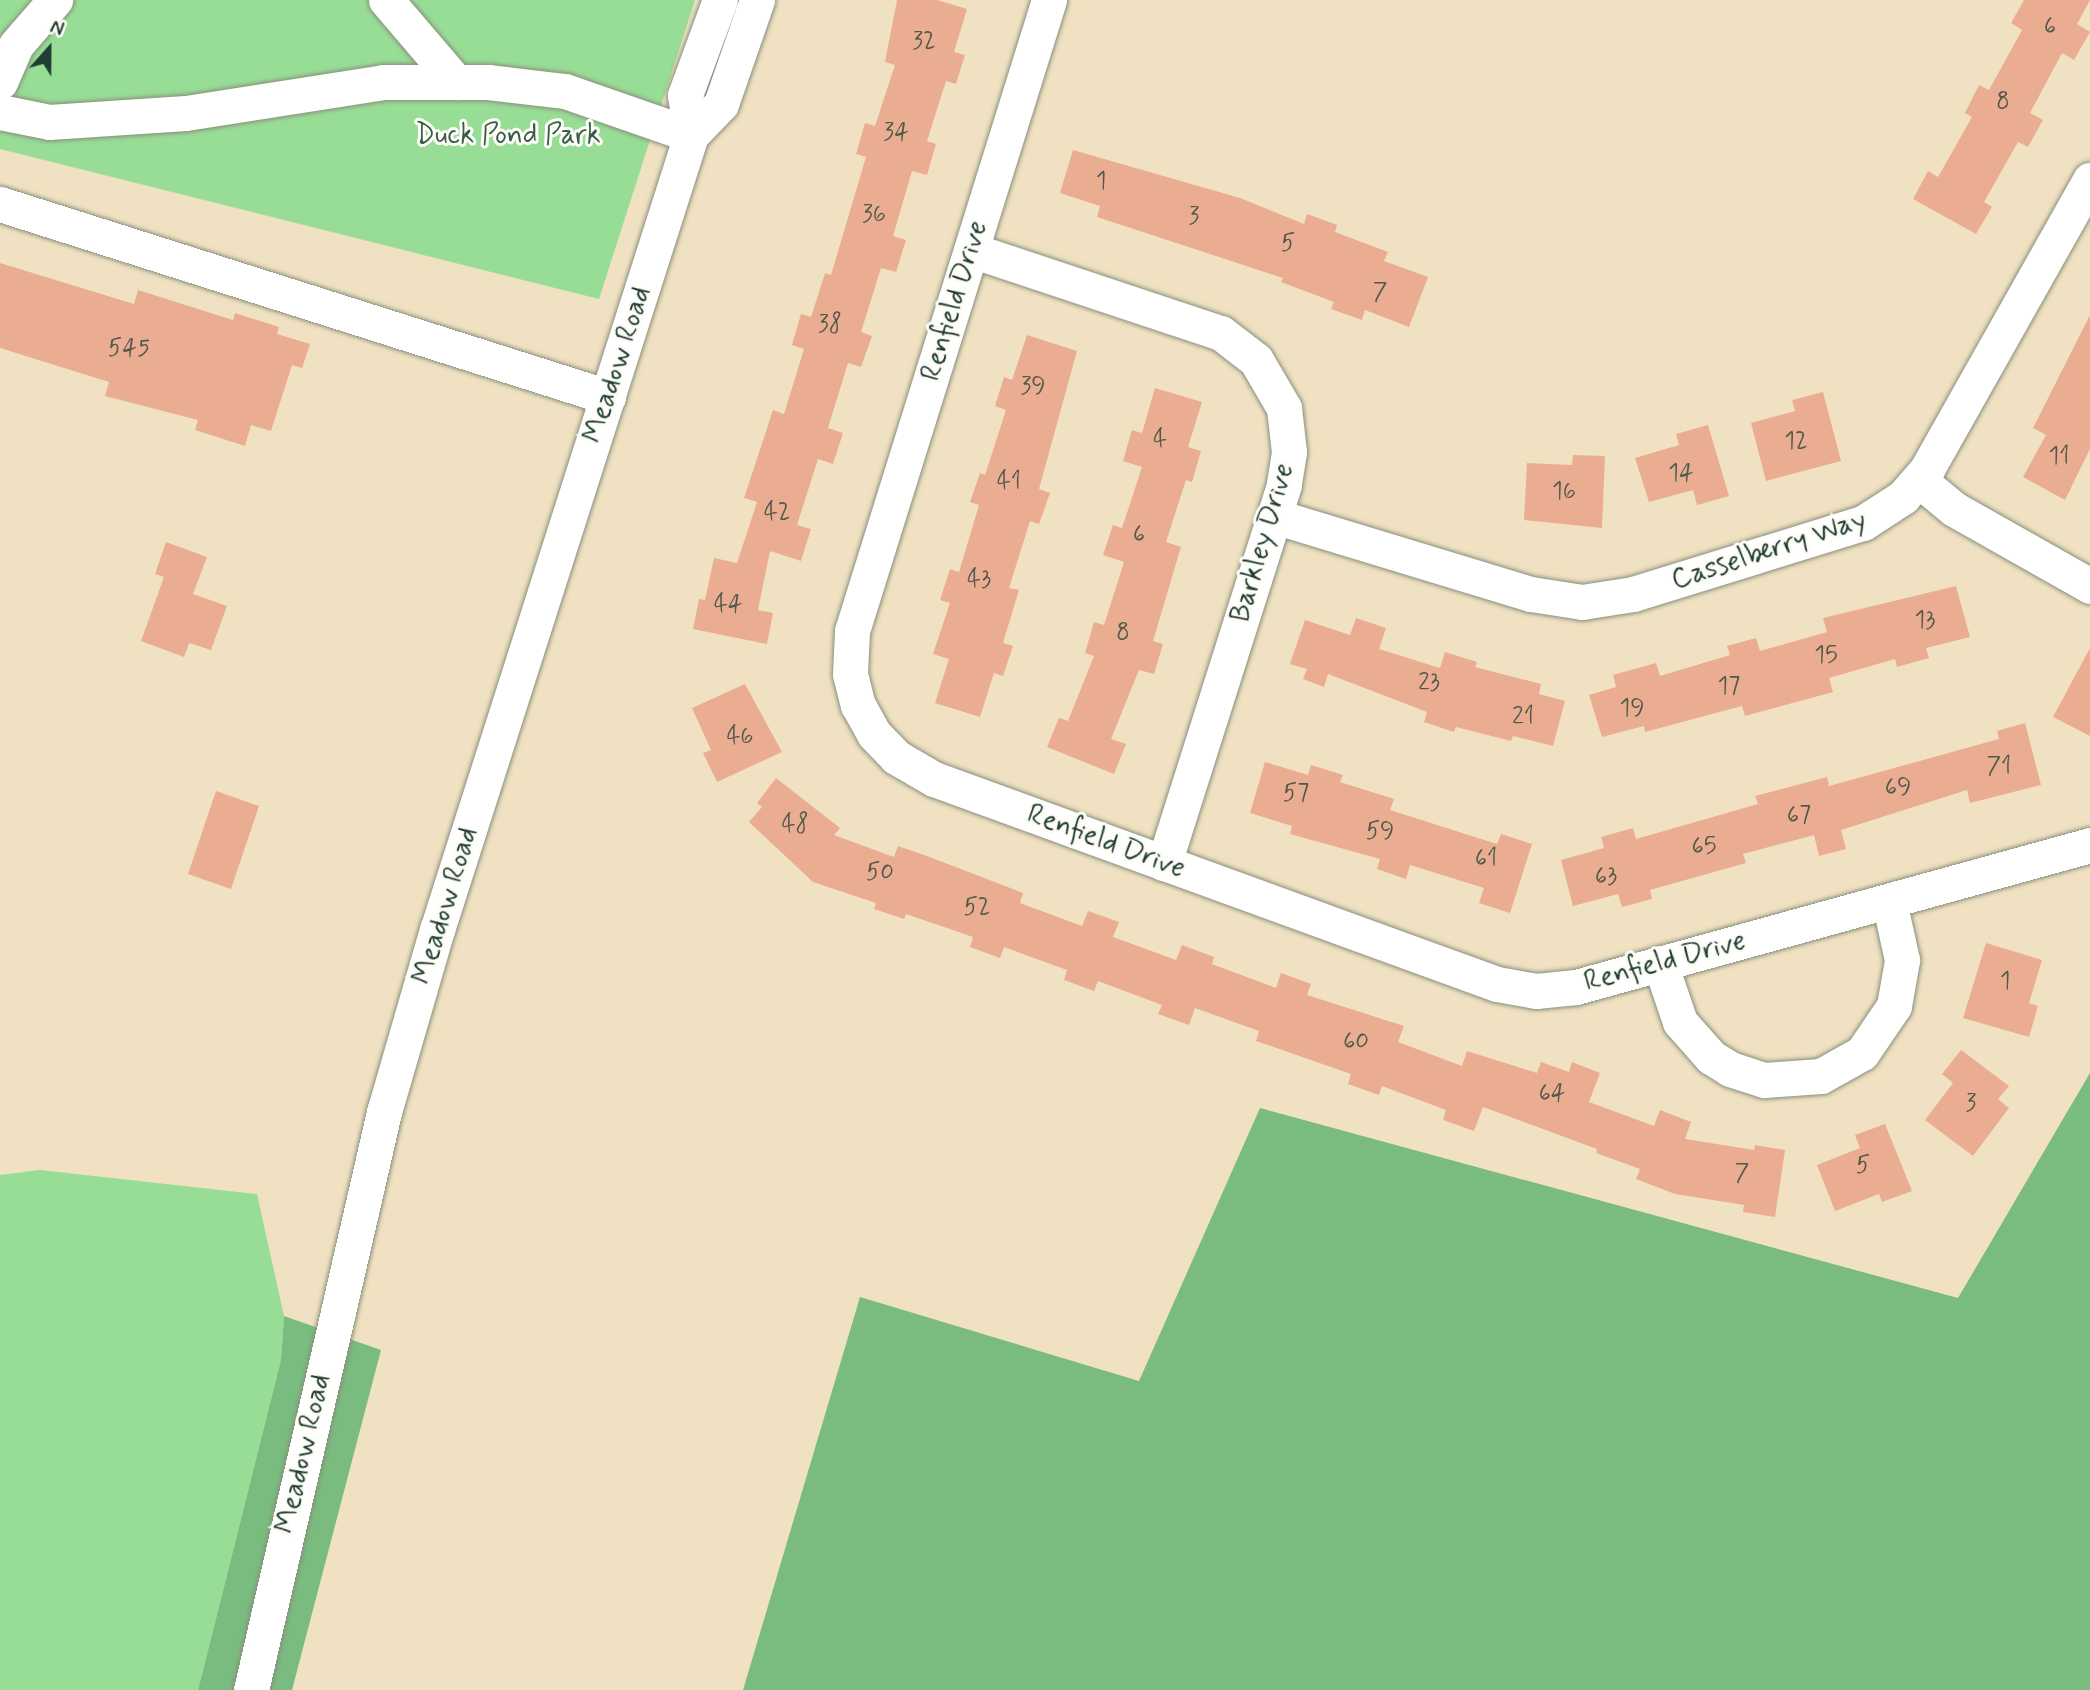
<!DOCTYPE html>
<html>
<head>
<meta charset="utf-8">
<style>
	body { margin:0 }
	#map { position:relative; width:2090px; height:1690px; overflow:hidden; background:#f0e1c2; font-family:Mynerve,sans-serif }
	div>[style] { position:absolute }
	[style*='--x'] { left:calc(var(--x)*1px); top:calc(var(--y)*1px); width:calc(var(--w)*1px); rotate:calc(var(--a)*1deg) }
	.green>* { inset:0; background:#98dd96 }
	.forest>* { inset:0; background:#7abc7f }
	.building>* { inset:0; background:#ebad92 }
	.roads { filter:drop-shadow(0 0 2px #888f7b) drop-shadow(0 0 2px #888f7b) }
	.minor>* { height:35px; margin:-17.5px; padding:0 17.5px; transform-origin:17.5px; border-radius:17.5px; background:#fff }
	span { translate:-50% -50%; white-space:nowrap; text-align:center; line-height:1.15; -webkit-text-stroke:6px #fdfcf7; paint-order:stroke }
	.number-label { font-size:24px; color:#52594c }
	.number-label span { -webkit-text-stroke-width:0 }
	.park-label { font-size:28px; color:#375d48 }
	.street-label { font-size:28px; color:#1f3d34 }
	.north { position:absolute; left:14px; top:14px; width:70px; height:70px; -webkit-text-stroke:5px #fdfcf7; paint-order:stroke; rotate:21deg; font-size:19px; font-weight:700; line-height:28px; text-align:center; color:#1f3d34 }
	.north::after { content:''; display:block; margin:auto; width:24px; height:32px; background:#1f3d34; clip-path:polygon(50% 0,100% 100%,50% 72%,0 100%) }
</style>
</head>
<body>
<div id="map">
	<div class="green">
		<i style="clip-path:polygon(0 0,695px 0,599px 299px,0 149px)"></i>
		<i style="clip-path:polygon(40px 1170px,257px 1194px,284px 1316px,281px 1360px,198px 1690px,0 1690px,0 1175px)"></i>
	</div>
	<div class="forest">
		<i style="clip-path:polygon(2090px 1073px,2090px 1690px,743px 1690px,860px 1297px,1139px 1381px,1260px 1108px,1958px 1298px)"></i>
		<i style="clip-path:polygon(284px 1316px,381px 1350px,292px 1690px,198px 1690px,281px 1360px)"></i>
	</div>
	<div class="building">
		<i style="clip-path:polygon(897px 0,937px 0,967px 9px,954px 52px,965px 55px,956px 84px,946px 81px,927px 141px,936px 144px,927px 175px,912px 171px,893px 236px,906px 240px,896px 272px,881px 268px,861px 332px,872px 336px,861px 367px,848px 363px,828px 428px,843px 433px,833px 464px,818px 459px,797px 525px,811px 529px,801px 561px,770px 551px,758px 610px,773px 613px,767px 644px,693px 629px,699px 599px,705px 600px,714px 558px,737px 563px,757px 502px,744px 498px,773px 410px,784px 414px,804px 349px,792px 345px,801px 314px,811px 317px,825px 273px,831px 275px,866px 157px,856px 154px,865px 123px,875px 126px,895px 65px,885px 62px)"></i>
		<i style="clip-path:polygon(2024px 0,2090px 0,2077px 24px,2090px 32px,2074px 60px,2062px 53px,2030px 113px,2043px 120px,2028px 147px,2018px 142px,1984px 202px,1992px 207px,1976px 234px,1913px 199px,1928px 171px,1938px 177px,1972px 117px,1965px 113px,1979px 85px,1989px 90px,2022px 30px,2011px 23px)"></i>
		<i style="clip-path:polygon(1073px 150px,1240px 198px,1304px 224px,1307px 214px,1337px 225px,1335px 232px,1388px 252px,1384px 261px,1428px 277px,1409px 327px,1365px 310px,1362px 320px,1331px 309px,1334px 302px,1281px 282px,1283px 278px,1097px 217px,1100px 206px,1060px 193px)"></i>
		<i style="clip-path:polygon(0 263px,134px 304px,138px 290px,233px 320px,235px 313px,279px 327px,277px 334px,310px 344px,302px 368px,292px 365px,271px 431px,251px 425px,245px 446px,195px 430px,198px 420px,105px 396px,109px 382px,0 348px)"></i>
		<i style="clip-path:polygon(2090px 315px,2090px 449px,2065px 500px,2023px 477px,2046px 435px,2033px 428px)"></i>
		<i style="clip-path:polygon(1027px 335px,1077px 351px,1039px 489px,1050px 493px,1039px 524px,1030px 521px,1009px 588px,1019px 590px,1003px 643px,1013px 646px,1003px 676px,994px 673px,980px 717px,935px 703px,949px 659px,933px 654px,950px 603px,940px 600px,950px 569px,959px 572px,979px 505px,970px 502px,980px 473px,985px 475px,1006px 410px,995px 406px,1004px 377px,1012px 380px)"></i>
		<i style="clip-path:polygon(1155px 388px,1202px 402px,1188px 447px,1201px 451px,1192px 482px,1186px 480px,1166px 542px,1181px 547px,1153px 641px,1163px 644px,1154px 674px,1139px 670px,1111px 739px,1126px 744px,1114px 774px,1047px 747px,1059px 718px,1068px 721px,1094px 656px,1085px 653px,1094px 622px,1104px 625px,1124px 562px,1103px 555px,1113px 525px,1122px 528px,1142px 467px,1123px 461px,1132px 430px,1142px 433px)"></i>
		<i style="clip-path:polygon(1823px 392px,1841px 461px,1766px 481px,1751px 423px,1795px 411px,1792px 400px)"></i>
		<i style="clip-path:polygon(1708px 425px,1729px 496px,1697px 505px,1693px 490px,1649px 502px,1635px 458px,1679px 445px,1676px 434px)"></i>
		<i style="clip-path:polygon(1573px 455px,1605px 456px,1602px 528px,1524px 520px,1527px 463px,1572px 465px)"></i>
		<i style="clip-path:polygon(166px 542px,207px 557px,193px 594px,227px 606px,211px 650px,189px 643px,184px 657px,141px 641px,164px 577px,155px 574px)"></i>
		<i style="clip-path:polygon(1956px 586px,1970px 637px,1926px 648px,1929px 658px,1897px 667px,1895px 659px,1829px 678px,1833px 692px,1745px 716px,1742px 706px,1645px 732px,1644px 726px,1602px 737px,1589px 695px,1616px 687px,1613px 675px,1656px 663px,1660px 676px,1730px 655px,1727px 646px,1756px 638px,1760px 651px,1827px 632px,1823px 618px)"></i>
		<i style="clip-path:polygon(1356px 618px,1386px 628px,1379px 649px,1440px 668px,1445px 652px,1477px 662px,1475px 667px,1541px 684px,1539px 694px,1565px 701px,1553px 746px,1513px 736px,1511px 741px,1456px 727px,1454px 732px,1424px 722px,1427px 712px,1328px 674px,1324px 687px,1303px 679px,1307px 669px,1290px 664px,1305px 620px,1350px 635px)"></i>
		<i style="clip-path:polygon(2090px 648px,2090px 736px,2053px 717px)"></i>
		<i style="clip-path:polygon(745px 684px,782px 752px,717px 782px,703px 753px,711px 750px,692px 708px)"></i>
		<i style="clip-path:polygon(2025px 723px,2041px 785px,1970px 803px,1967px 790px,1841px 830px,1846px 849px,1819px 856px,1814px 835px,1743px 854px,1746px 863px,1650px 890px,1652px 899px,1622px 907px,1618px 894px,1573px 906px,1561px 860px,1604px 848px,1601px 837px,1633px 828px,1636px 839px,1758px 804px,1755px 796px,1827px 777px,1829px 786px,1999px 739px,1997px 731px)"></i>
		<i style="clip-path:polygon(1265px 762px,1308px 775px,1311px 765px,1343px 775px,1340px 782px,1394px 799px,1390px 810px,1497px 844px,1501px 834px,1532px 844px,1510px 913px,1479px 903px,1484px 888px,1410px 865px,1406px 879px,1377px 869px,1380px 859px,1290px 834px,1292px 826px,1250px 813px)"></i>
		<i style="clip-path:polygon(776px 778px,840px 828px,834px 835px,894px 857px,898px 846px,927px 856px,1023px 893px,1020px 903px,1082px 926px,1088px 911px,1119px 922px,1113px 937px,1176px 960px,1182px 945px,1214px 957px,1212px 964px,1276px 988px,1281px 973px,1311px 984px,1307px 995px,1404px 1026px,1398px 1042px,1462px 1066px,1467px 1051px,1537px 1073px,1541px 1062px,1569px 1072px,1572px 1062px,1600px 1073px,1589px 1102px,1654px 1126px,1660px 1110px,1691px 1122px,1685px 1139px,1754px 1150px,1755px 1145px,1785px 1150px,1775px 1217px,1743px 1212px,1744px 1205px,1675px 1194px,1636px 1179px,1640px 1169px,1596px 1153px,1597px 1149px,1483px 1107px,1474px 1131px,1443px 1120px,1446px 1110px,1382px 1086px,1379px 1095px,1348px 1084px,1351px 1074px,1256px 1041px,1259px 1031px,1195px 1008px,1189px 1025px,1158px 1014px,1162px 1005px,1098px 981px,1094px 991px,1064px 980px,1067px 970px,1004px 947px,1000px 958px,970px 947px,973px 937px,906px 914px,904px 919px,874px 909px,876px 903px,813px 882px,749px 822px,762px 807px,757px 803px)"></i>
		<i style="clip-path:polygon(216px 791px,259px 806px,231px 889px,188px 874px)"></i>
		<i style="clip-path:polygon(1986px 943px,2042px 960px,2029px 1003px,2038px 1006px,2029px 1037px,1963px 1018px)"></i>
		<i style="clip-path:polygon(1961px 1050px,2009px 1086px,1998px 1099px,2009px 1108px,1973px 1156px,1925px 1120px,1953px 1083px,1942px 1074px)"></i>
		<i style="clip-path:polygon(1885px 1124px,1912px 1191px,1882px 1202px,1879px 1194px,1835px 1211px,1817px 1165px,1860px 1148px,1855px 1135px)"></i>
	</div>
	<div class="roads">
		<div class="minor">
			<i style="--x:386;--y:0;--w:108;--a:49.5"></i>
			<i style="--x:1049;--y:0;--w:661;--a:107.34"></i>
			<i style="--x:852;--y:631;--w:43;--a:92.7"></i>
			<i style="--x:850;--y:674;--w:32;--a:76"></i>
			<i style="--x:858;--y:705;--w:33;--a:61"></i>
			<i style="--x:874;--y:734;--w:32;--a:46"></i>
			<i style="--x:896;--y:757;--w:44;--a:30.1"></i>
			<i style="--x:934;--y:779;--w:599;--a:20.01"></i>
			<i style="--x:1497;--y:984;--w:40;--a:10"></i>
			<i style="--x:1536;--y:991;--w:40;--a:-5.7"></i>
			<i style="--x:1576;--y:987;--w:533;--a:-15.44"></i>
			<i style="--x:0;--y:82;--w:40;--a:-66.6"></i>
			<i style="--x:16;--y:45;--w:60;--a:-49.1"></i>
			<i style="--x:0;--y:112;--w:50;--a:11.5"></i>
			<i style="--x:49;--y:122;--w:137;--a:-3.8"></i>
			<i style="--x:186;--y:113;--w:199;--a:-8.9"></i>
			<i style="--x:383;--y:82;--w:105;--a:0"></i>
			<i style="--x:488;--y:82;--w:78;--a:6.7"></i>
			<i style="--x:565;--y:91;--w:133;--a:19.2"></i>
			<i style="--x:691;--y:135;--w:43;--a:-45.9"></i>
			<i style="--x:721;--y:104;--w:110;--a:-70.9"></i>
			<i style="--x:0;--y:204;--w:638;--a:17.61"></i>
			<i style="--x:971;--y:250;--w:263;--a:18.4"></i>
			<i style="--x:1221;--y:333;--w:44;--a:37.6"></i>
			<i style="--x:1256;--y:360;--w:56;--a:59.7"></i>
			<i style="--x:1284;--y:408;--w:44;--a:83.5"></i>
			<i style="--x:1289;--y:452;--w:33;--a:99"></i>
			<i style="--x:1284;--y:485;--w:397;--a:107.6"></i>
			<i style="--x:1919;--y:480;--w:45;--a:39.6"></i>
			<i style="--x:1954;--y:509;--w:156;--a:29.5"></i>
			<i style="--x:1274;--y:516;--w:269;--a:16.9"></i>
			<i style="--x:1531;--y:594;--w:52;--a:8.9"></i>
			<i style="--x:1582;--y:602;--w:52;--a:-8.9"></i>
			<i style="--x:1633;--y:594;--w:241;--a:-17.2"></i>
			<i style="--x:1863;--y:523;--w:48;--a:-33"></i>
			<i style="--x:1903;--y:497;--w:37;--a:-49"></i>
			<i style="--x:1927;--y:469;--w:332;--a:-60.6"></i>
			<i style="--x:1660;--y:963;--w:62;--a:71.3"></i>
			<i style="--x:1680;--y:1022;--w:47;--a:48.5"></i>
			<i style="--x:1711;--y:1057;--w:22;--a:32"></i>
			<i style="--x:1730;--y:1069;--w:36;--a:18"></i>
			<i style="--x:1764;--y:1080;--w:57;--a:-4"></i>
			<i style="--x:1821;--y:1076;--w:47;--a:-29.3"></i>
			<i style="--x:1862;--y:1053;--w:57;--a:-55.8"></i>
			<i style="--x:1894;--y:1006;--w:47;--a:-80.1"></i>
			<i style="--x:1902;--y:960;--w:60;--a:-102.4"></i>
			<i style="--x:251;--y:1690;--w:593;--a:-77.04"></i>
			<i style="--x:384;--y:1112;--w:190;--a:-73.8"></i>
			<i style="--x:437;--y:930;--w:835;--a:-72.28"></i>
			<i style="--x:691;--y:135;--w:40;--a:-98.5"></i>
			<i style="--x:685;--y:95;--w:101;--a:-69.8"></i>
		</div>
	</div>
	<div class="number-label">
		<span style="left:2050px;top:27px">6</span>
		<span style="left:924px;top:42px">32</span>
		<span style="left:2003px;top:102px">8</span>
		<span style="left:896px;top:133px">34</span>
		<span style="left:1101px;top:182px">1</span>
		<span style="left:874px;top:215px">36</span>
		<span style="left:1194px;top:217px">3</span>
		<span style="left:1288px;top:244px">5</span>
		<span style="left:1380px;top:293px">7</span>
		<span style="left:830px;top:325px">38</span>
		<span style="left:129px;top:349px">545</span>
		<span style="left:1033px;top:387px">39</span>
		<span style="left:1160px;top:440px">4</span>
		<span style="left:1796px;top:442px">12</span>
		<span style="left:2059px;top:457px">11</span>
		<span style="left:1681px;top:474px">14</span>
		<span style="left:1009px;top:482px">41</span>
		<span style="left:1564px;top:492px">16</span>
		<span style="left:777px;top:513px">42</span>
		<span style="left:1139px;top:535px">6</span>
		<span style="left:979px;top:580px">43</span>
		<span style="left:728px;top:605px">44</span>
		<span style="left:1925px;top:621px">13</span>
		<span style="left:1123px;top:633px">8</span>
		<span style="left:1826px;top:656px">15</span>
		<span style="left:1429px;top:683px">23</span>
		<span style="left:1729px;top:687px">17</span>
		<span style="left:1632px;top:709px">19</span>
		<span style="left:1523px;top:717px">21</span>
		<span style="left:740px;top:737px">46</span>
		<span style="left:1999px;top:767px">71</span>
		<span style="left:1898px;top:788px">69</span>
		<span style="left:1296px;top:794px">57</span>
		<span style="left:1799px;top:816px">67</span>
		<span style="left:795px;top:825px">48</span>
		<span style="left:1380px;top:832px">59</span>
		<span style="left:1704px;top:847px">65</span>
		<span style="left:1486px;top:859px">61</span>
		<span style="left:880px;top:873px">50</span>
		<span style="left:1606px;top:877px">63</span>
		<span style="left:977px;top:908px">52</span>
		<span style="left:2005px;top:982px">1</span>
		<span style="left:1356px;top:1042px">60</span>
		<span style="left:1552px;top:1094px">64</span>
		<span style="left:1971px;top:1104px">3</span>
		<span style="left:1863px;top:1166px">5</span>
		<span style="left:1742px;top:1174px">7</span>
	</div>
	<div class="park-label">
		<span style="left:508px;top:136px">Duck Pond Park</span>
	</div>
	<div class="street-label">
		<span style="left:955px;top:301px;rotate:-73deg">Renfield Drive</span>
		<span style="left:618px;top:365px;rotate:-72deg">Meadow Road</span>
		<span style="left:1263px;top:543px;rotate:-74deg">Barkley Drive</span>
		<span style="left:1769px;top:551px;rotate:-18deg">Casselberry Way</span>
		<span style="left:1106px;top:842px;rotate:20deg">Renfield Drive</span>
		<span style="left:446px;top:906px;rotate:-73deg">Meadow Road</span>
		<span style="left:1665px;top:962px;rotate:-15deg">Renfield Drive</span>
		<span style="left:304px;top:1454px;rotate:-77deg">Meadow Road</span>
	</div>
	<div class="north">N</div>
</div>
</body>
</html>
